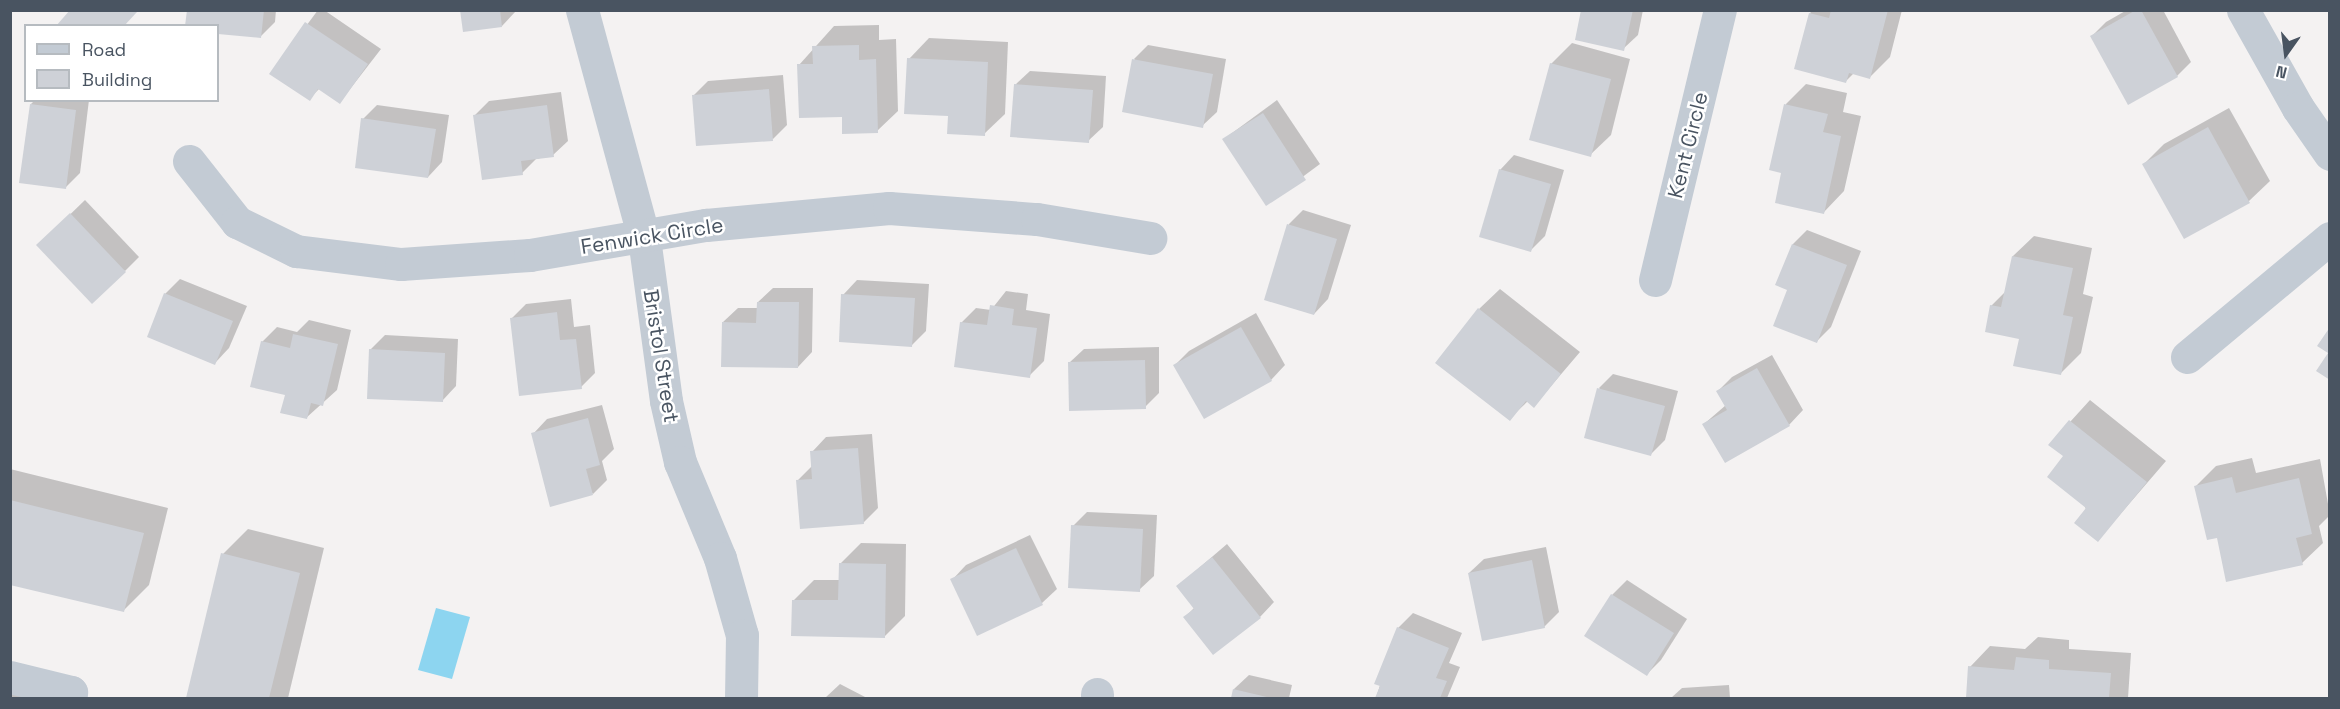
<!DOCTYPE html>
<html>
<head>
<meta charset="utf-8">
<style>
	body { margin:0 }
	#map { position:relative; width:2340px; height:709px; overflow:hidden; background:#f4f2f2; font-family:"Space Grotesk",sans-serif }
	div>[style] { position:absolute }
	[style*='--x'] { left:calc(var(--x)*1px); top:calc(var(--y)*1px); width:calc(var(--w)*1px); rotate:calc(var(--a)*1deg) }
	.water>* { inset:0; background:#8dd5f0 }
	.shadow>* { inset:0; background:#0003 }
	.building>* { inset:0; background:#ced1d7 }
	.minor>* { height:33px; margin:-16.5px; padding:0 16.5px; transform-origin:16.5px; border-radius:16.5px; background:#c3cbd4 }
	span { translate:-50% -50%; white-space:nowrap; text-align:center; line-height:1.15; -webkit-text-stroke:5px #fff; paint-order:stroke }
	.street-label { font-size:21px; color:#495461 }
	.frame { position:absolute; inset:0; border:12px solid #495461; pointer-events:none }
	.legend { position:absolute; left:24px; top:24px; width:195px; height:78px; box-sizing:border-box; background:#fff; border:2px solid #b6bbc0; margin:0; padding:8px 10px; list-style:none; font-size:18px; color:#495461 }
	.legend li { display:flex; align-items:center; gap:12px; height:30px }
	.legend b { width:30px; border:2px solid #b6bbc0 }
	.north { position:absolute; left:2256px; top:24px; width:60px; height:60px; -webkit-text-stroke:4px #fff; paint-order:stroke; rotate:194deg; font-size:16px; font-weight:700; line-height:24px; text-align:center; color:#495461 }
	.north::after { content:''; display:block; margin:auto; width:21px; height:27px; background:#495461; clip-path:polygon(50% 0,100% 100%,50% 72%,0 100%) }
</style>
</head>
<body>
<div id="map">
	<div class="water">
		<i style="clip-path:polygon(436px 608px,470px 617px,452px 679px,418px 670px)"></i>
	</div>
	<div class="shadow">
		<i style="clip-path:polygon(188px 10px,276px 10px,275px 22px,261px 36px,218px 33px,218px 26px)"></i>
		<i style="clip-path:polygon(318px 10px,324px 10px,381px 49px,340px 102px,320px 88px,309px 99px,271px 73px)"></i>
		<i style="clip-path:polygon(462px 10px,516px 10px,516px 11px,502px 26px)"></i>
		<i style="clip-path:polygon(1583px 10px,1643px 10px,1638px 35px,1623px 49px)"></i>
		<i style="clip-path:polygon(1813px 10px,1902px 10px,1890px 57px,1870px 77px,1854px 73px,1846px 81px,1810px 13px)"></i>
		<i style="clip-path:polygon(2127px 10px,2163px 10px,2191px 62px,2177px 76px,2092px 36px,2106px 22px)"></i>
		<i style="clip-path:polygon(879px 25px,879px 40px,896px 39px,898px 111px,877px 131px,843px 115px,799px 65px,834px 26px)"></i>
		<i style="clip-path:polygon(929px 38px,1008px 42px,1005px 114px,984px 134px,950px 115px,909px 59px)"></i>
		<i style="clip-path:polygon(1572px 43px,1630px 59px,1611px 135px,1590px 155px,1551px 64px)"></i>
		<i style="clip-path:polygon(1148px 45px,1226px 59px,1217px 112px,1202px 126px,1134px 59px)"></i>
		<i style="clip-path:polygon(1030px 71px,1106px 76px,1103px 127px,1088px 141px,1015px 85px)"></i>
		<i style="clip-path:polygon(783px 75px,787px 125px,773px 139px,693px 96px,708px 81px)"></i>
		<i style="clip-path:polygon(1806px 84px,1847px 93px,1843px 112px,1861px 116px,1844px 191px,1824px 212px,1783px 171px,1771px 169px,1786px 104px)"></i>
		<i style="clip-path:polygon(561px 92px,568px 141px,553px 155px,536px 159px,522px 173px,475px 115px,489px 101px)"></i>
		<i style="clip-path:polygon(35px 100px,89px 100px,80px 173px,65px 188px,31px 104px)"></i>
		<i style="clip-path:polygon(1277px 100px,1320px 164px,1266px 204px,1224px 139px)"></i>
		<i style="clip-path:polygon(377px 105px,449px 115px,442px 162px,428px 177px,363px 119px)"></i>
		<i style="clip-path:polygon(2229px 108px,2270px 181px,2249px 201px,2185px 237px,2144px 164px,2164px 144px)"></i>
		<i style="clip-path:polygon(1514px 155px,1564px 170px,1545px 236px,1530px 251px,1500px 170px)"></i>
		<i style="clip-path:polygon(85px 200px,139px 257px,125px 271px,53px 231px)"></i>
		<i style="clip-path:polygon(1303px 210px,1351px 225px,1328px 299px,1314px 314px,1266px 299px,1289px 224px)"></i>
		<i style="clip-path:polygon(1807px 230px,1861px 251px,1831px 327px,1817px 341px,1789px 289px,1793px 244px)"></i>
		<i style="clip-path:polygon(2034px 236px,2092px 248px,2083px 294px,2093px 297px,2081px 353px,2060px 374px,1991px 306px,2006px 291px,2013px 256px)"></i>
		<i style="clip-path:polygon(180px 279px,247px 306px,229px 348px,215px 363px,165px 294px)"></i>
		<i style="clip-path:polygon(857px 280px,929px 284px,926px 331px,912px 345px,843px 295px)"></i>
		<i style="clip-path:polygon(773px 288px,813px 288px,812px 352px,798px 367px,723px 322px,738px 308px,758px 308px,758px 302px)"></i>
		<i style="clip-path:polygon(1500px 289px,1580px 352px,1534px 406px,1528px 401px,1509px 419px,1479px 309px)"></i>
		<i style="clip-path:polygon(1006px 291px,1028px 294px,1026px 310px,1050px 314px,1044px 361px,1029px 376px,961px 323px,976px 308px,991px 310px)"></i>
		<i style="clip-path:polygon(571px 299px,574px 327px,590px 325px,595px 373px,581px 387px,512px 318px,526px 304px)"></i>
		<i style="clip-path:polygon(1256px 313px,1285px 365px,1271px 380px,1175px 365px,1189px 351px)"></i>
		<i style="clip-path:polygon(309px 320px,351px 330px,337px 390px,306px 418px,286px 394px,262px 342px,277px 327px,297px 332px)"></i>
		<i style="clip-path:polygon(385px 335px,458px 339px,456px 386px,442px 401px,370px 350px)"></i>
		<i style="clip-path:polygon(1159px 347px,1159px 393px,1145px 407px,1069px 363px,1084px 349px)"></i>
		<i style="clip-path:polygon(1772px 355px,1803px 410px,1789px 425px,1704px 424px,1726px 405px,1718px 391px,1732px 377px)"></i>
		<i style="clip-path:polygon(1613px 374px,1678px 391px,1665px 440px,1651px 454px,1599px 388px)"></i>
		<i style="clip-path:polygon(2090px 400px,2166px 461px,2098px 540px,2065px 456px,2050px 444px)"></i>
		<i style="clip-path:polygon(602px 405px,614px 449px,602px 461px,607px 480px,593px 494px,533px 434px,547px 419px)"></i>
		<i style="clip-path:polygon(872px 434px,878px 508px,863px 523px,798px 480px,813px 465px,812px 452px,826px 437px)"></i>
		<i style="clip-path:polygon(2252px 458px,2256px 473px,2320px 459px,2330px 515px,2319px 526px,2323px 543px,2302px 563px,2218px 536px,2196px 486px,2216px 466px)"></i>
		<i style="clip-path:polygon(10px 469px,168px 508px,149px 585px,124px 610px,10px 583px)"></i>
		<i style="clip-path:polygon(1087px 512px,1157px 515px,1154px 576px,1139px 590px,1073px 526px)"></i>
		<i style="clip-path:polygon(248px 529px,324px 548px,288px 698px,187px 698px,223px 554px)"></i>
		<i style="clip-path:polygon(1030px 535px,1057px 589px,1042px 603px,978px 634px,952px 580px,966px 565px)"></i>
		<i style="clip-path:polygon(861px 543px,906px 544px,905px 616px,884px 637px,794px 600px,814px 580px,840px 580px,840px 564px)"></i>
		<i style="clip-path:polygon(1227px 544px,1274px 602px,1260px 617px,1185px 617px,1195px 607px,1178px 586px)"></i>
		<i style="clip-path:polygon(1546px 547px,1559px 612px,1544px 627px,1469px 573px,1484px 559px)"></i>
		<i style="clip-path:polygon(1627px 580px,1687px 619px,1661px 660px,1647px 674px,1586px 636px,1612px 595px)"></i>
		<i style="clip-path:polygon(1413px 613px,1462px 633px,1449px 663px,1460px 667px,1447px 698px,1376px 698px,1398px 628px)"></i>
		<i style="clip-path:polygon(2038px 637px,2069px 640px,2069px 649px,2131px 653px,2128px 698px,1967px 698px,1970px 667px,1990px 646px,2025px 649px)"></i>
		<i style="clip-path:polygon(10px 672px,72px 698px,10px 698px)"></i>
		<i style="clip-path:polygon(1249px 675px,1292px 685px,1289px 698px,1232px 698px,1234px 689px)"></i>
		<i style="clip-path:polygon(840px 684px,867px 698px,825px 698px)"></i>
		<i style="clip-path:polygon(1729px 685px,1730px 698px,1671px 698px,1682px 688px)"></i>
	</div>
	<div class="building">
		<i style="clip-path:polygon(70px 10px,136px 10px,137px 12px,124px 26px,56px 26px)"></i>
		<i style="clip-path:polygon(187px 10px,264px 10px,261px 38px,218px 34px,218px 26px,185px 26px)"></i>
		<i style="clip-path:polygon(460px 10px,500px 10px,502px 27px,463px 32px)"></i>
		<i style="clip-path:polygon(1581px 10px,1633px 10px,1624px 51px,1575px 40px)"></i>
		<i style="clip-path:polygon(1831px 10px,1888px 10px,1870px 79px,1849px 73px,1846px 83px,1794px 69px,1809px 13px,1829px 18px)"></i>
		<i style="clip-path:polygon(2136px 10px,2141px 10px,2178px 77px,2128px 105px,2090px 36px)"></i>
		<i style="clip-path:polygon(305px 22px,368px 64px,340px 104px,318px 89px,310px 101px,269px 74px)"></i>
		<i style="clip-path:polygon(859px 45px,859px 60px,876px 59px,878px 133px,842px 134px,842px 117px,799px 118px,797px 64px,813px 64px,812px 46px)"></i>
		<i style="clip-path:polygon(907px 58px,988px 62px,985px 136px,947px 134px,948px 116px,904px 114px)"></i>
		<i style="clip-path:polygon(1132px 59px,1213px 74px,1203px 128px,1122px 112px)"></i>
		<i style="clip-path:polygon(1550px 63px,1611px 79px,1591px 157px,1529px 140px)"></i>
		<i style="clip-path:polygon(1014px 84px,1093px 90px,1089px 143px,1010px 137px)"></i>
		<i style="clip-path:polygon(769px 89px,773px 141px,696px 146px,692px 95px)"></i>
		<i style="clip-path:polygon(30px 104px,76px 110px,66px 189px,19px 183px)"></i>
		<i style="clip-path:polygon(1784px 104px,1828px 114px,1823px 132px,1841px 136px,1824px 214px,1775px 203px,1781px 173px,1769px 170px)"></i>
		<i style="clip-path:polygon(547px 105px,554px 157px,521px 161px,523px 175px,482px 180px,473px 115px)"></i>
		<i style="clip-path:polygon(1263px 113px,1306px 180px,1266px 206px,1222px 139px)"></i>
		<i style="clip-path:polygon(361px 118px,436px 129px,428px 178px,355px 168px)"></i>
		<i style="clip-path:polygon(2208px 127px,2250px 203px,2184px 239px,2142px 164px)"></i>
		<i style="clip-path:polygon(1499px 169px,1551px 184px,1531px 252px,1479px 237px)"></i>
		<i style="clip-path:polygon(70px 213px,126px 272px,92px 304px,36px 245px)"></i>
		<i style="clip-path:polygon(1287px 224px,1337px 239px,1314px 315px,1264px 300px)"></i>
		<i style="clip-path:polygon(1792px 244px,1847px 265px,1817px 343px,1773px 326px,1787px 290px,1775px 285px)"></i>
		<i style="clip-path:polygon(2012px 256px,2073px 268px,2063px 315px,2073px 317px,2061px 375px,2013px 366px,2019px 339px,1985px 332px,1990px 305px,2001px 307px)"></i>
		<i style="clip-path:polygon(164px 293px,233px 321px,215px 365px,147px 337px)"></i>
		<i style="clip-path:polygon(841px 294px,915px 298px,912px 347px,839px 342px)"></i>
		<i style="clip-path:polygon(757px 302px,799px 302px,798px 368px,721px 367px,722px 322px,756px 323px)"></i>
		<i style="clip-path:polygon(990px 305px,1014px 309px,1012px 325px,1037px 328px,1030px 378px,954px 367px,960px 322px,987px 325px)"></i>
		<i style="clip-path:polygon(1478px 308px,1561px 374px,1534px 408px,1526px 401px,1510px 421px,1435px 363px)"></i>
		<i style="clip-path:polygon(557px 312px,560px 340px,576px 339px,582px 389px,519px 396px,510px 318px)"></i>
		<i style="clip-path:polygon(1241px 327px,1272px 381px,1204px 419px,1173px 365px)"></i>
		<i style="clip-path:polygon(2330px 327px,2330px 380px,2316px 371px,2328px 353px,2317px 346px)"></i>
		<i style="clip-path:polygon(293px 334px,338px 344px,323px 406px,311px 403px,307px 419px,280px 413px,285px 395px,250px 387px,261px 341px,290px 348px)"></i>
		<i style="clip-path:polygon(369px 349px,445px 353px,443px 402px,367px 399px)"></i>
		<i style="clip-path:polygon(1145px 360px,1146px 409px,1069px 411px,1068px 362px)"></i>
		<i style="clip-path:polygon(1757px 368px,1790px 426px,1725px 463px,1702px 424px,1727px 410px,1716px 391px)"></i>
		<i style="clip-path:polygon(1597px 388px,1665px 406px,1651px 456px,1584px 438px)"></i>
		<i style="clip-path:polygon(588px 418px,600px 465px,586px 469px,593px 495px,550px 507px,531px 433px)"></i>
		<i style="clip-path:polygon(2069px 420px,2147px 482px,2098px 542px,2074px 523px,2086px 508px,2047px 477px,2063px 456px,2048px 445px)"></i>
		<i style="clip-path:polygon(858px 448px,864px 524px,800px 529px,796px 480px,812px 479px,810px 451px)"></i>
		<i style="clip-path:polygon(2232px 477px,2236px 493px,2299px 478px,2312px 534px,2296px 538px,2303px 565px,2226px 582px,2217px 538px,2207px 540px,2194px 486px)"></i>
		<i style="clip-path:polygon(10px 500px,144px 533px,124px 612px,10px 585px)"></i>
		<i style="clip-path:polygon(1071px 525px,1143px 529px,1140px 592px,1068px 588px)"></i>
		<i style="clip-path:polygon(1016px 548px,1043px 605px,977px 636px,950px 579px)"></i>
		<i style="clip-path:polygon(221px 553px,300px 573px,269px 698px,186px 698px)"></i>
		<i style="clip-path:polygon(1212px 557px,1261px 618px,1213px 655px,1183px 617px,1194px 609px,1176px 586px)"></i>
		<i style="clip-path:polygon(1532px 560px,1545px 628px,1482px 641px,1468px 573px)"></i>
		<i style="clip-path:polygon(839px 563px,886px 564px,885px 638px,791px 636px,792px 600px,838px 600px)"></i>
		<i style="clip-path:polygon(1611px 594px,1674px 633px,1647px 676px,1584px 636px)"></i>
		<i style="clip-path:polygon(1397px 627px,1449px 648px,1436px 678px,1447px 681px,1440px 698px,1375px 698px,1380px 686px,1374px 684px)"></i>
		<i style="clip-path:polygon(2016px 657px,2049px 660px,2049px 669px,2111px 673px,2109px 698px,1966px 698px,1968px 666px,2014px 670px)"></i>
		<i style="clip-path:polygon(1233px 689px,1271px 698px,1231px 698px)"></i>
	</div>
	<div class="minor">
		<i style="--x:582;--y:10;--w:236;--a:74.8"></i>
		<i style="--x:644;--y:238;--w:164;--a:82.3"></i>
		<i style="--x:666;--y:401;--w:63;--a:77.1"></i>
		<i style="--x:680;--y:462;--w:104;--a:67.4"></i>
		<i style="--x:720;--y:558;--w:80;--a:74.1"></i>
		<i style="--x:742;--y:635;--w:63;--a:90.9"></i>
		<i style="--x:2243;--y:10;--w:112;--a:60.7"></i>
		<i style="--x:2298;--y:108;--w:56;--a:55.2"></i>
		<i style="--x:189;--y:161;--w:78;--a:51.8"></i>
		<i style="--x:237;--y:222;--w:66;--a:26.2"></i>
		<i style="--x:296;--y:251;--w:106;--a:7.1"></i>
		<i style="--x:401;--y:264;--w:129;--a:-4"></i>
		<i style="--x:530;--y:255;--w:179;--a:-9.7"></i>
		<i style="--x:706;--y:225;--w:184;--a:-5.3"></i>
		<i style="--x:889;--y:208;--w:148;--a:4.3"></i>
		<i style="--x:1037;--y:219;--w:115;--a:9.5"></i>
		<i style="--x:1655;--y:280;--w:278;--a:-76.5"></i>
		<i style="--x:2187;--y:357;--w:186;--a:-39.8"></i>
		<i style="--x:10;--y:677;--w:63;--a:13.8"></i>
		<i style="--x:71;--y:692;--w:6;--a:108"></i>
		<i style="--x:1097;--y:698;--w:4;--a:-90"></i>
	</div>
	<div class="street-label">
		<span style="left:1688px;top:145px;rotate:-76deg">Kent Circle</span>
		<span style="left:652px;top:236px;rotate:-9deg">Fenwick Circle</span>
		<span style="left:661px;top:356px;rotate:81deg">Bristol Street</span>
	</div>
	<div class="frame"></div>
	<ul class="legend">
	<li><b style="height:8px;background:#c3cbd4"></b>Road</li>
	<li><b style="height:16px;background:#ced1d7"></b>Building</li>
	</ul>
	<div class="north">N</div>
</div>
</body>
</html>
